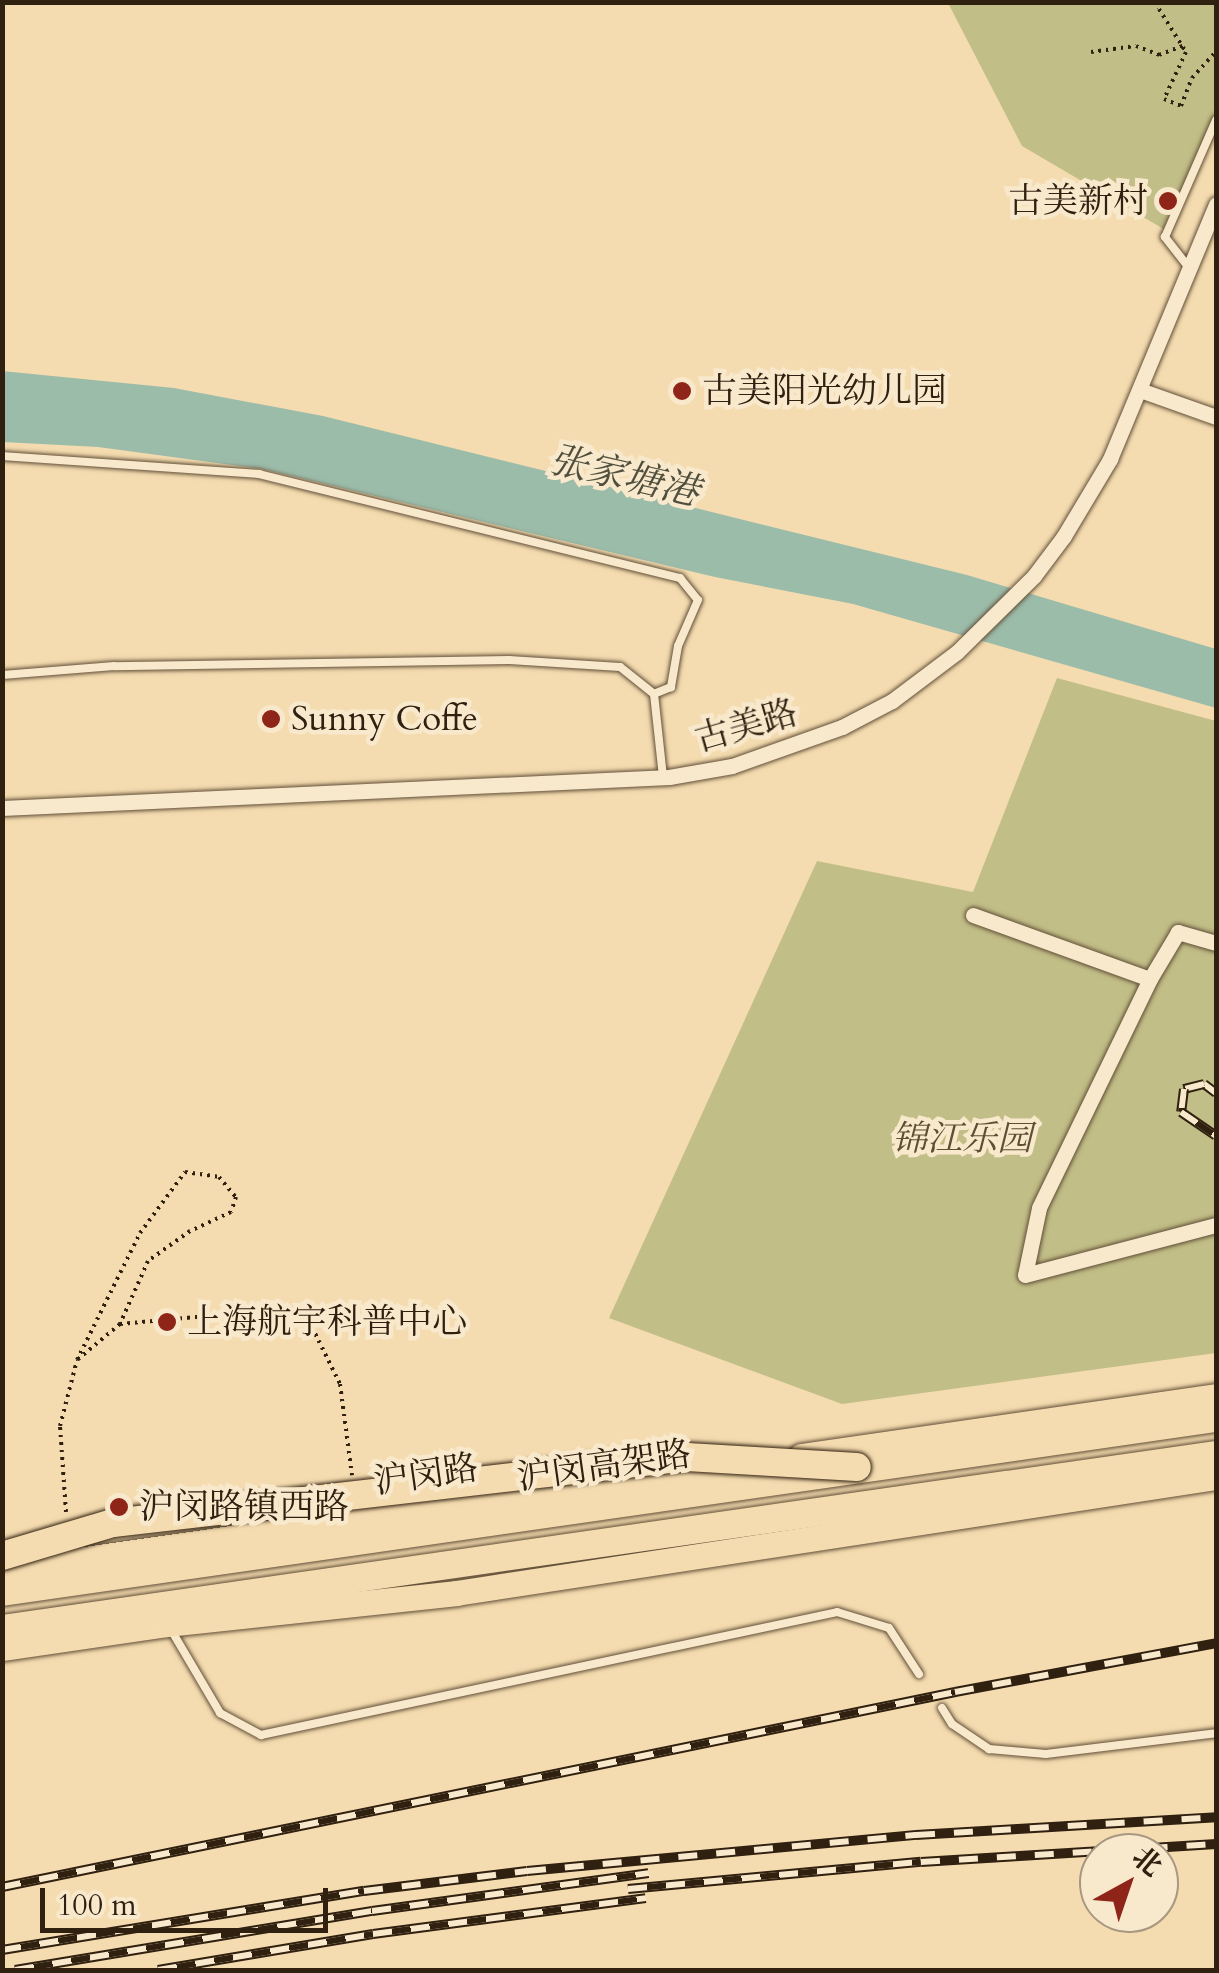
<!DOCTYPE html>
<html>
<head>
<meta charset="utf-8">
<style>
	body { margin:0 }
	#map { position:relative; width:1219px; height:1973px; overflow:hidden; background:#f5dcb0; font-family:Cardo,"Noto Serif SC",serif }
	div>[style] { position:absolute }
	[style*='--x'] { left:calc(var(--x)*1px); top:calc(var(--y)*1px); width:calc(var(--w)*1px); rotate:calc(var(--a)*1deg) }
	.green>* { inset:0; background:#c2be87 }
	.water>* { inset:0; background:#9cbcaa }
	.path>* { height:4px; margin-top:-2px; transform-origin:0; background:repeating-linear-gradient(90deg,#302010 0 2.5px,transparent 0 7.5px) }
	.roads { filter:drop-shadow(0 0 2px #614f38) drop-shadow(0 0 2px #614f38) }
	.lane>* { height:8px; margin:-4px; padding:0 4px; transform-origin:4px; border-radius:4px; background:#f8e8cc }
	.street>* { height:15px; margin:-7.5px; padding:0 7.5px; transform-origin:7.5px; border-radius:7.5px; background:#f8e8cc }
	.primary>* { height:25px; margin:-12.5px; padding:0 12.5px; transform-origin:12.5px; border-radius:12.5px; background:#f5dcb0 }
	.highway>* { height:28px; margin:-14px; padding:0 14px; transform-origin:14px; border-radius:14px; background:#f5dcb0 }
	.rail>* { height:10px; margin-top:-5px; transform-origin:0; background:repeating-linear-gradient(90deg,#f8e8cc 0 19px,#302010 0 38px); box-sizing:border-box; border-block:2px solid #302010 }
	.bridges { filter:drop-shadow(0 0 2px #302010) drop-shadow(0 0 2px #302010) }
	.highway-bridge>* { height:28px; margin:-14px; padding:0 14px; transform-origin:14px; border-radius:14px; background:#f5dcb0 }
	.dots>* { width:28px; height:28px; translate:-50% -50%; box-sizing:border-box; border:5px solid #f8e8cc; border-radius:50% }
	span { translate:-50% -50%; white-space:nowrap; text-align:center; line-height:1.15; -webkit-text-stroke:9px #f8e8cc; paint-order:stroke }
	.poi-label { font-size:35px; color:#302010 }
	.right { translate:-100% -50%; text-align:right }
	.left { translate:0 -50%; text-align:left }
	.street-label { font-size:35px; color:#302010 }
	.park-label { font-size:35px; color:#5c4f34; font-style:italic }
	.water-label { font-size:38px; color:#504f3e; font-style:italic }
	.frame { position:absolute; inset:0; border:5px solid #302010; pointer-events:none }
	.north { position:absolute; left:1079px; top:1833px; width:100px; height:100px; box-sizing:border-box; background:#f8e8cc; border:2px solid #a89881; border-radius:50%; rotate:40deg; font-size:28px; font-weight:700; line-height:40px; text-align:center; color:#302010 }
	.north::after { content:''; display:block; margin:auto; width:35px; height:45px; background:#8f2418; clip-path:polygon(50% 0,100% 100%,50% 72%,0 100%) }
	.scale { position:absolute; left:40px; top:1888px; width:288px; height:45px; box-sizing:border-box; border:5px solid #302010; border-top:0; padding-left:12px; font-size:30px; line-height:35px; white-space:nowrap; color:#302010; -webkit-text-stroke:8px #f8e8cc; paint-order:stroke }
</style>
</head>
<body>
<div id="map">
	<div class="green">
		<i style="clip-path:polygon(948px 3px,1216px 3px,1216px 117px,1167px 231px,1022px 146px)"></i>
		<i style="clip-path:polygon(1057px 678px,1216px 721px,1216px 1353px,842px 1404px,609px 1318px,817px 861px,973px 892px)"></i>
	</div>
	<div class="water">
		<i style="clip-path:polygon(2px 371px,174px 388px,323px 416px,967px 575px,1216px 649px,1216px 708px,853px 604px,715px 577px,262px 469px,98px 447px,3px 442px)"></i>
	</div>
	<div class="path">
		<i style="--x:1162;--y:2;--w:8;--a:113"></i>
		<i style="--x:1159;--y:9;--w:51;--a:57.9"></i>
		<i style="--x:1186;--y:52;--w:52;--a:115.1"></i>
		<i style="--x:1164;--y:99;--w:18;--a:22"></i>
		<i style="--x:1181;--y:106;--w:30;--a:-69"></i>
		<i style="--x:1192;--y:78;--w:36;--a:-48"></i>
		<i style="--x:1091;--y:52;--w:45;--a:-7.6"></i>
		<i style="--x:1136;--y:46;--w:25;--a:21"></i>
		<i style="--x:1159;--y:55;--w:26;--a:-21"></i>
		<i style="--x:120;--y:1324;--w:183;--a:-5.3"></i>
		<i style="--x:302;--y:1307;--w:86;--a:63.7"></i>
		<i style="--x:340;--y:1384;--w:92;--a:82.5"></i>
		<i style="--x:66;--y:1512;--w:86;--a:-94"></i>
		<i style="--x:60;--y:1426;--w:68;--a:-75.6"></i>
		<i style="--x:77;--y:1360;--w:142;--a:-63.6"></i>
		<i style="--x:140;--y:1233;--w:76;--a:-53.6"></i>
		<i style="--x:185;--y:1172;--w:34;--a:8"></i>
		<i style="--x:219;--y:1177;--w:26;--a:50"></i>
		<i style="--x:236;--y:1197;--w:16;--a:108"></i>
		<i style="--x:231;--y:1212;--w:45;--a:155.1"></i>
		<i style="--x:190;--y:1231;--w:52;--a:144.5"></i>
		<i style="--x:148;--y:1261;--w:69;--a:114"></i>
		<i style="--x:120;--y:1324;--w:56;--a:140.1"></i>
	</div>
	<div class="roads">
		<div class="lane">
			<i style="--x:1190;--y:269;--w:41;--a:-128"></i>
			<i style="--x:1165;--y:237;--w:128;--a:-66.4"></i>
			<i style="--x:2;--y:456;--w:258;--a:4"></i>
			<i style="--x:259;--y:474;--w:434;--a:13.9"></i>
			<i style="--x:680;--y:578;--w:28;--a:51"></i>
			<i style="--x:698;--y:600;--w:50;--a:113.5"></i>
			<i style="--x:678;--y:646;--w:42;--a:99.7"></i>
			<i style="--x:671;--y:687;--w:18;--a:158"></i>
			<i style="--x:654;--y:694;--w:43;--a:-141.5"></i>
			<i style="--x:620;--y:667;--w:111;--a:-176.4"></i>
			<i style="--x:509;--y:660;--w:395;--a:179.1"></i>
			<i style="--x:114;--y:666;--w:112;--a:175.4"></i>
			<i style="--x:654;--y:694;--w:83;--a:83.8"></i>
			<i style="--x:170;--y:1628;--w:99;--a:59.5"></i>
			<i style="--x:220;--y:1713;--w:47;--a:28.2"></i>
			<i style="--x:261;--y:1735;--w:589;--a:-12.05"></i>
			<i style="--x:837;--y:1612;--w:54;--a:17.1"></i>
			<i style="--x:889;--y:1628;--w:55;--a:56.9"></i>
			<i style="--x:942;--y:1708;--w:19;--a:58"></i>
			<i style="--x:952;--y:1724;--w:45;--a:34"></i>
			<i style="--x:989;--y:1749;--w:57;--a:5"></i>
			<i style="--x:1046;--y:1754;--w:171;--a:-7"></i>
		</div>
		<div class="street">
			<i style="--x:1140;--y:390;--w:81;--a:19.6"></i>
			<i style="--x:2;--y:808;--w:668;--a:-2.66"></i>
			<i style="--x:669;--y:777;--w:64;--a:-9.9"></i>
			<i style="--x:732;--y:766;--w:117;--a:-19.5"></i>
			<i style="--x:842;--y:727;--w:56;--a:-27.5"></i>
			<i style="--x:892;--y:701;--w:81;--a:-37"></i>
			<i style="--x:957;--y:652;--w:108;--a:-44.6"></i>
			<i style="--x:1034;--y:576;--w:50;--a:-53.1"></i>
			<i style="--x:1064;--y:536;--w:90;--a:-59.1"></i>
			<i style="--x:1110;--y:459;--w:276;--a:-67.4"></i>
			<i style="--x:973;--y:915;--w:188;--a:19.9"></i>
			<i style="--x:1216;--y:943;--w:40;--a:-164"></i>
			<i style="--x:1178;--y:932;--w:55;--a:120.8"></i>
			<i style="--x:1150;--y:979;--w:254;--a:115.9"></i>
			<i style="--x:1039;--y:1208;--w:68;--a:101.8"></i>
			<i style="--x:1025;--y:1275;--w:197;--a:-14.7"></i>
		</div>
		<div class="primary">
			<i style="--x:801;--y:1456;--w:419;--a:-8.2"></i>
			<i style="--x:2;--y:1571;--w:738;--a:-8.19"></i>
			<i style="--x:2;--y:1648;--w:167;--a:-8.3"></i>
			<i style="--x:167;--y:1624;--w:291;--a:-6.1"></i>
			<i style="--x:456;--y:1593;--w:769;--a:-8.68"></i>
		</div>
		<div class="highway">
			<i style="--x:2;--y:1592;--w:1226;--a:-8.16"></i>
			<i style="--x:2;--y:1629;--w:1226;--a:-8.16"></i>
		</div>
	</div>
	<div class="rail">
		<i style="--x:1216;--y:1093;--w:15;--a:-143"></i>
		<i style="--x:1204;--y:1084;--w:21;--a:166"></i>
		<i style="--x:1184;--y:1089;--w:23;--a:97"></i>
		<i style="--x:1181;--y:1112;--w:42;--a:34.4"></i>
		<i style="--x:2;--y:1887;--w:973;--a:-11.56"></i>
		<i style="--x:955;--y:1692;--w:266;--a:-10.6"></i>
		<i style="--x:628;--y:1889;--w:294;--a:-5.3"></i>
		<i style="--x:921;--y:1862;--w:296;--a:-3.5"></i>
		<i style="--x:2;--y:1950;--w:367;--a:-9.3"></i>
		<i style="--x:364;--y:1891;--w:164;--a:-7"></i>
		<i style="--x:527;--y:1871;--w:391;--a:-5.3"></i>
		<i style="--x:916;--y:1835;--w:301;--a:-3.4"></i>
		<i style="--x:15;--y:1970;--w:362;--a:-9.4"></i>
		<i style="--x:372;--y:1911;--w:279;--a:-7.8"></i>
		<i style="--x:158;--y:1970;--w:218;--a:-9.5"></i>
		<i style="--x:373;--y:1934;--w:275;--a:-7.5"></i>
	</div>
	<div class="bridges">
		<div class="highway-bridge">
			<i style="--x:2;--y:1556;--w:116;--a:-16.6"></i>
			<i style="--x:113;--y:1523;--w:578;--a:-6.56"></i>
			<i style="--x:687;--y:1457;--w:170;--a:3.4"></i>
		</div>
	</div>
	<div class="dots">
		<i style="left:1168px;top:201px;background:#8f2418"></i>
		<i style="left:682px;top:391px;background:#8f2418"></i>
		<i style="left:271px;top:719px;background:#8f2418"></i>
		<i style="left:167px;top:1322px;background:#8f2418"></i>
		<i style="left:119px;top:1507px;background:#8f2418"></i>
	</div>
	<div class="poi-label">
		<span class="right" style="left:1148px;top:201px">古美新村</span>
		<span class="left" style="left:702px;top:391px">古美阳光幼儿园</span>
		<span class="left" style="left:291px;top:719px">Sunny Coffe</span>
		<span class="left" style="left:187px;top:1322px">上海航宇科普中心</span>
		<span class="left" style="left:139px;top:1507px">沪闵路镇西路</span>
	</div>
	<div class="street-label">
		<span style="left:746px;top:726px;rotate:-16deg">古美路</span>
		<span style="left:604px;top:1466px;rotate:-8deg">沪闵高架路</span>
		<span style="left:426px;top:1475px;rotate:-8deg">沪闵路</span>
	</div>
	<div class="park-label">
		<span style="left:962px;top:1139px">锦江乐园</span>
	</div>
	<div class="water-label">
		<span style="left:624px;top:477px;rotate:13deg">张家塘港</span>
	</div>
	<div class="frame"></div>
	<div class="north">北</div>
	<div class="scale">100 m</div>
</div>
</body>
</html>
